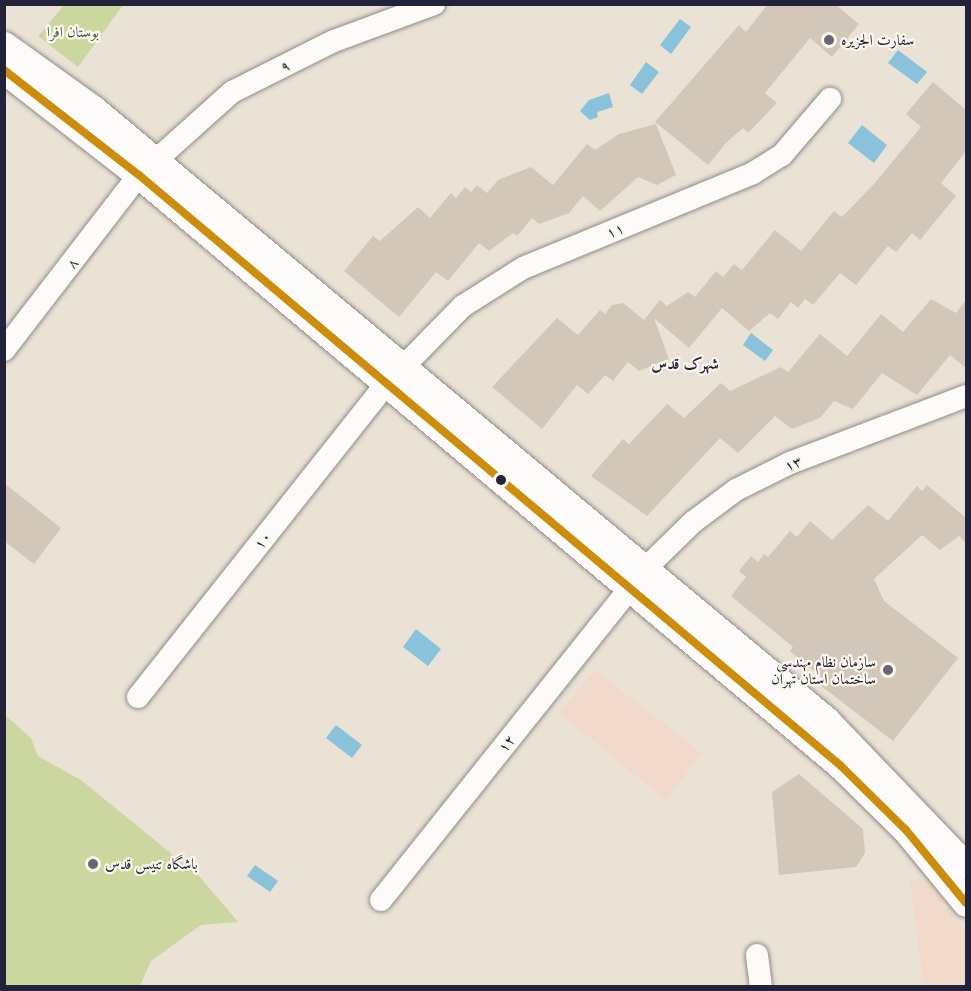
<!DOCTYPE html>
<html>
<head>
<meta charset="utf-8">
<style>
	body { margin:0 }
	#map { position:relative; width:971px; height:991px; overflow:hidden; background:#eae3d5; font-family:"Libre Caslon Text",Amiri,serif }
	div>[style] { position:absolute }
	[style*='--x'] { left:calc(var(--x)*1px); top:calc(var(--y)*1px); width:calc(var(--w)*1px); rotate:calc(var(--a)*1deg) }
	.built>* { inset:0; background:#f1d9cc }
	.green>* { inset:0; background:#ccd7a0 }
	.water>* { inset:0; background:#89c2da }
	.building>* { inset:0; background:#d2c7b8 }
	.roads { filter:drop-shadow(0 0 2px #908c89) drop-shadow(0 0 2px #908c89) }
	.minor>* { height:22px; margin:-11px; padding:0 11px; transform-origin:11px; border-radius:11px; background:#fcfbf9 }
	.tertiary>* { height:27px; margin:-13.5px; padding:0 13.5px; transform-origin:13.5px; border-radius:13.5px; background:#fcfbf9 }
	.bus-1>* { height:8px; margin:-4px; padding:0 4px; transform-origin:4px; border-radius:4px; background:#cc8c0c }
	.dots>* { width:16px; height:16px; translate:-50% -50%; box-sizing:border-box; border:3px solid #fbf7ec; border-radius:50% }
	span { translate:-50% -50%; white-space:nowrap; text-align:center; line-height:1.15; -webkit-text-stroke:4.5px #fbf7ec; paint-order:stroke }
	.park-label { font-size:15px; color:#4e564c }
	.poi-label { font-size:15px; color:#22223b }
	.left { translate:0 -50%; text-align:left }
	.right { translate:-100% -50%; text-align:right }
	.street-label { font-size:15px; color:#22223b }
	.neighbourhood-label { font-size:16px; color:#22223b; font-weight:700 }
	.frame { position:absolute; inset:0; border:6px solid #22223b; pointer-events:none }
</style>
</head>
<body>
<div id="map">
	<div class="built">
		<i style="clip-path:polygon(595px 670px,702px 753px,666px 800px,559px 713px)"></i>
		<i style="clip-path:polygon(925px 879px,966px 932px,966px 986px,924px 986px,910px 881px)"></i>
	</div>
	<div class="green">
		<i style="clip-path:polygon(64px 5px,123px 5px,78px 67px,38px 36px)"></i>
		<i style="clip-path:polygon(5px 715px,31px 738px,38px 756px,81px 780px,200px 877px,238px 922px,201px 925px,151px 961px,140px 986px,5px 986px)"></i>
	</div>
	<div class="water">
		<i style="clip-path:polygon(680px 19px,691px 27px,671px 54px,660px 45px)"></i>
		<i style="clip-path:polygon(898px 50px,927px 72px,917px 84px,888px 63px)"></i>
		<i style="clip-path:polygon(646px 62px,659px 72px,642px 94px,630px 85px)"></i>
		<i style="clip-path:polygon(609px 93px,613px 107px,597px 112px,598px 117px,590px 120px,580px 111px,589px 100px)"></i>
		<i style="clip-path:polygon(862px 125px,887px 145px,874px 163px,848px 143px)"></i>
		<i style="clip-path:polygon(751px 333px,773px 350px,765px 361px,743px 345px)"></i>
		<i style="clip-path:polygon(416px 629px,441px 649px,428px 666px,403px 647px)"></i>
		<i style="clip-path:polygon(336px 725px,362px 745px,352px 758px,326px 738px)"></i>
		<i style="clip-path:polygon(255px 865px,278px 881px,270px 892px,247px 876px)"></i>
	</div>
	<div class="building">
		<i style="clip-path:polygon(768px 4px,835px 4px,859px 24px,832px 57px,810px 38px,765px 93px,777px 103px,748px 133px,743px 128px,726px 143px,708px 165px,655px 122px,739px 25px,746px 32px)"></i>
		<i style="clip-path:polygon(933px 82px,966px 110px,966px 151px,941px 183px,956px 196px,920px 240px,912px 233px,896px 252px,888px 246px,856px 285px,840px 273px,813px 305px,805px 299px,798px 308px,791px 302px,778px 319px,770px 313px,749px 331px,722px 308px,689px 348px,654px 318px,669px 359px,639px 371px,628px 362px,613px 381px,605px 375px,588px 394px,577px 385px,542px 429px,492px 387px,557px 318px,578px 335px,600px 310px,605px 314px,612px 305px,623px 303px,644px 320px,660px 300px,667px 306px,688px 292px,695px 297px,716px 271px,723px 277px,734px 264px,742px 270px,775px 230px,801px 251px,834px 211px,842px 217px,874px 184px,921px 127px,906px 114px)"></i>
		<i style="clip-path:polygon(656px 124px,676px 175px,657px 185px,638px 177px,600px 211px,583px 196px,569px 213px,539px 224px,532px 218px,517px 236px,513px 233px,489px 251px,479px 243px,448px 281px,436px 272px,399px 317px,344px 271px,373px 236px,380px 241px,418px 207px,430px 218px,451px 193px,456px 198px,465px 187px,471px 192px,477px 185px,487px 193px,498px 180px,531px 167px,553px 185px,587px 144px,595px 150px,619px 134px)"></i>
		<i style="clip-path:polygon(931px 299px,956px 313px,966px 300px,966px 368px,950px 355px,917px 395px,882px 373px,853px 409px,834px 401px,820px 418px,792px 429px,775px 416px,738px 453px,720px 438px,647px 516px,591px 476px,623px 439px,629px 444px,667px 404px,684px 418px,721px 383px,730px 391px,781px 367px,788px 372px,820px 334px,847px 356px,881px 314px,903px 332px)"></i>
		<i style="clip-path:polygon(4px 483px,61px 528px,34px 564px,4px 541px)"></i>
		<i style="clip-path:polygon(927px 485px,966px 518px,966px 543px,959px 536px,940px 550px,922px 535px,874px 579px,884px 601px,958px 658px,893px 741px,816px 682px,821px 677px,790px 651px,793px 647px,731px 596px,746px 577px,739px 571px,751px 556px,758px 562px,764px 554px,768px 557px,790px 531px,797px 537px,810px 521px,832px 540px,868px 505px,888px 521px,917px 486px,922px 491px)"></i>
		<i style="clip-path:polygon(799px 774px,863px 829px,865px 853px,856px 867px,779px 875px,772px 792px)"></i>
	</div>
	<div class="roads">
		<div class="minor">
			<i style="--x:155;--y:161;--w:103;--a:-41.9"></i>
			<i style="--x:232;--y:92;--w:114;--a:-26.6"></i>
			<i style="--x:334;--y:41;--w:107;--a:-20.3"></i>
			<i style="--x:4;--y:350;--w:221;--a:-52.4"></i>
			<i style="--x:403;--y:367;--w:86;--a:-45.5"></i>
			<i style="--x:463;--y:306;--w:71;--a:-32.3"></i>
			<i style="--x:523;--y:268;--w:249;--a:-22.4"></i>
			<i style="--x:753;--y:173;--w:34;--a:-32"></i>
			<i style="--x:782;--y:155;--w:74;--a:-49.4"></i>
			<i style="--x:644;--y:570;--w:69;--a:-44.4"></i>
			<i style="--x:693;--y:522;--w:54;--a:-36.7"></i>
			<i style="--x:736;--y:490;--w:60;--a:-26.6"></i>
			<i style="--x:790;--y:463;--w:188;--a:-20.8"></i>
			<i style="--x:138;--y:697;--w:399;--a:-51.6"></i>
			<i style="--x:381;--y:900;--w:401;--a:-51.4"></i>
			<i style="--x:757;--y:955;--w:31;--a:83"></i>
		</div>
		<div class="tertiary">
			<i style="--x:4;--y:45;--w:110;--a:35.7"></i>
			<i style="--x:93;--y:109;--w:954;--a:39.81"></i>
			<i style="--x:826;--y:720;--w:202;--a:46.2"></i>
			<i style="--x:4;--y:70;--w:171;--a:37.9"></i>
			<i style="--x:139;--y:175;--w:918;--a:40.09"></i>
			<i style="--x:841;--y:766;--w:91;--a:44.6"></i>
			<i style="--x:906;--y:830;--w:94;--a:50.6"></i>
		</div>
	</div>
	<div class="bus-1">
		<i style="--x:4;--y:70;--w:171;--a:37.9"></i>
		<i style="--x:139;--y:175;--w:918;--a:40.09"></i>
		<i style="--x:841;--y:766;--w:91;--a:44.6"></i>
		<i style="--x:906;--y:830;--w:94;--a:50.6"></i>
	</div>
	<div class="dots">
		<i style="left:829px;top:40px;background:#686671"></i>
		<i style="left:501px;top:480px;background:#22223b"></i>
		<i style="left:888px;top:670px;background:#686671"></i>
		<i style="left:93px;top:864px;background:#686671"></i>
	</div>
	<div class="park-label">
		<span style="left:73px;top:32px">بوستان افرا</span>
	</div>
	<div class="poi-label">
		<span class="left" style="left:841px;top:40px">سفارت الجزیره</span>
		<span class="right" style="left:876px;top:670px">سازمان نظام مهندسی<br>ساختمان استان تهران</span>
		<span class="left" style="left:105px;top:864px">باشگاه تنیس قدس</span>
	</div>
	<div class="street-label">
		<span style="left:285px;top:66px;rotate:-27deg">۹</span>
		<span style="left:615px;top:230px;rotate:-22deg">۱۱</span>
		<span style="left:72px;top:263px;rotate:-52deg">۸</span>
		<span style="left:793px;top:463px;rotate:-23deg">۱۳</span>
		<span style="left:262px;top:540px;rotate:-52deg">۱۰</span>
		<span style="left:506px;top:743px;rotate:-51deg">۱۲</span>
	</div>
	<div class="neighbourhood-label">
		<span style="left:685px;top:363px">شهرک قدس</span>
	</div>
	<div class="frame"></div>
</div>
</body>
</html>
